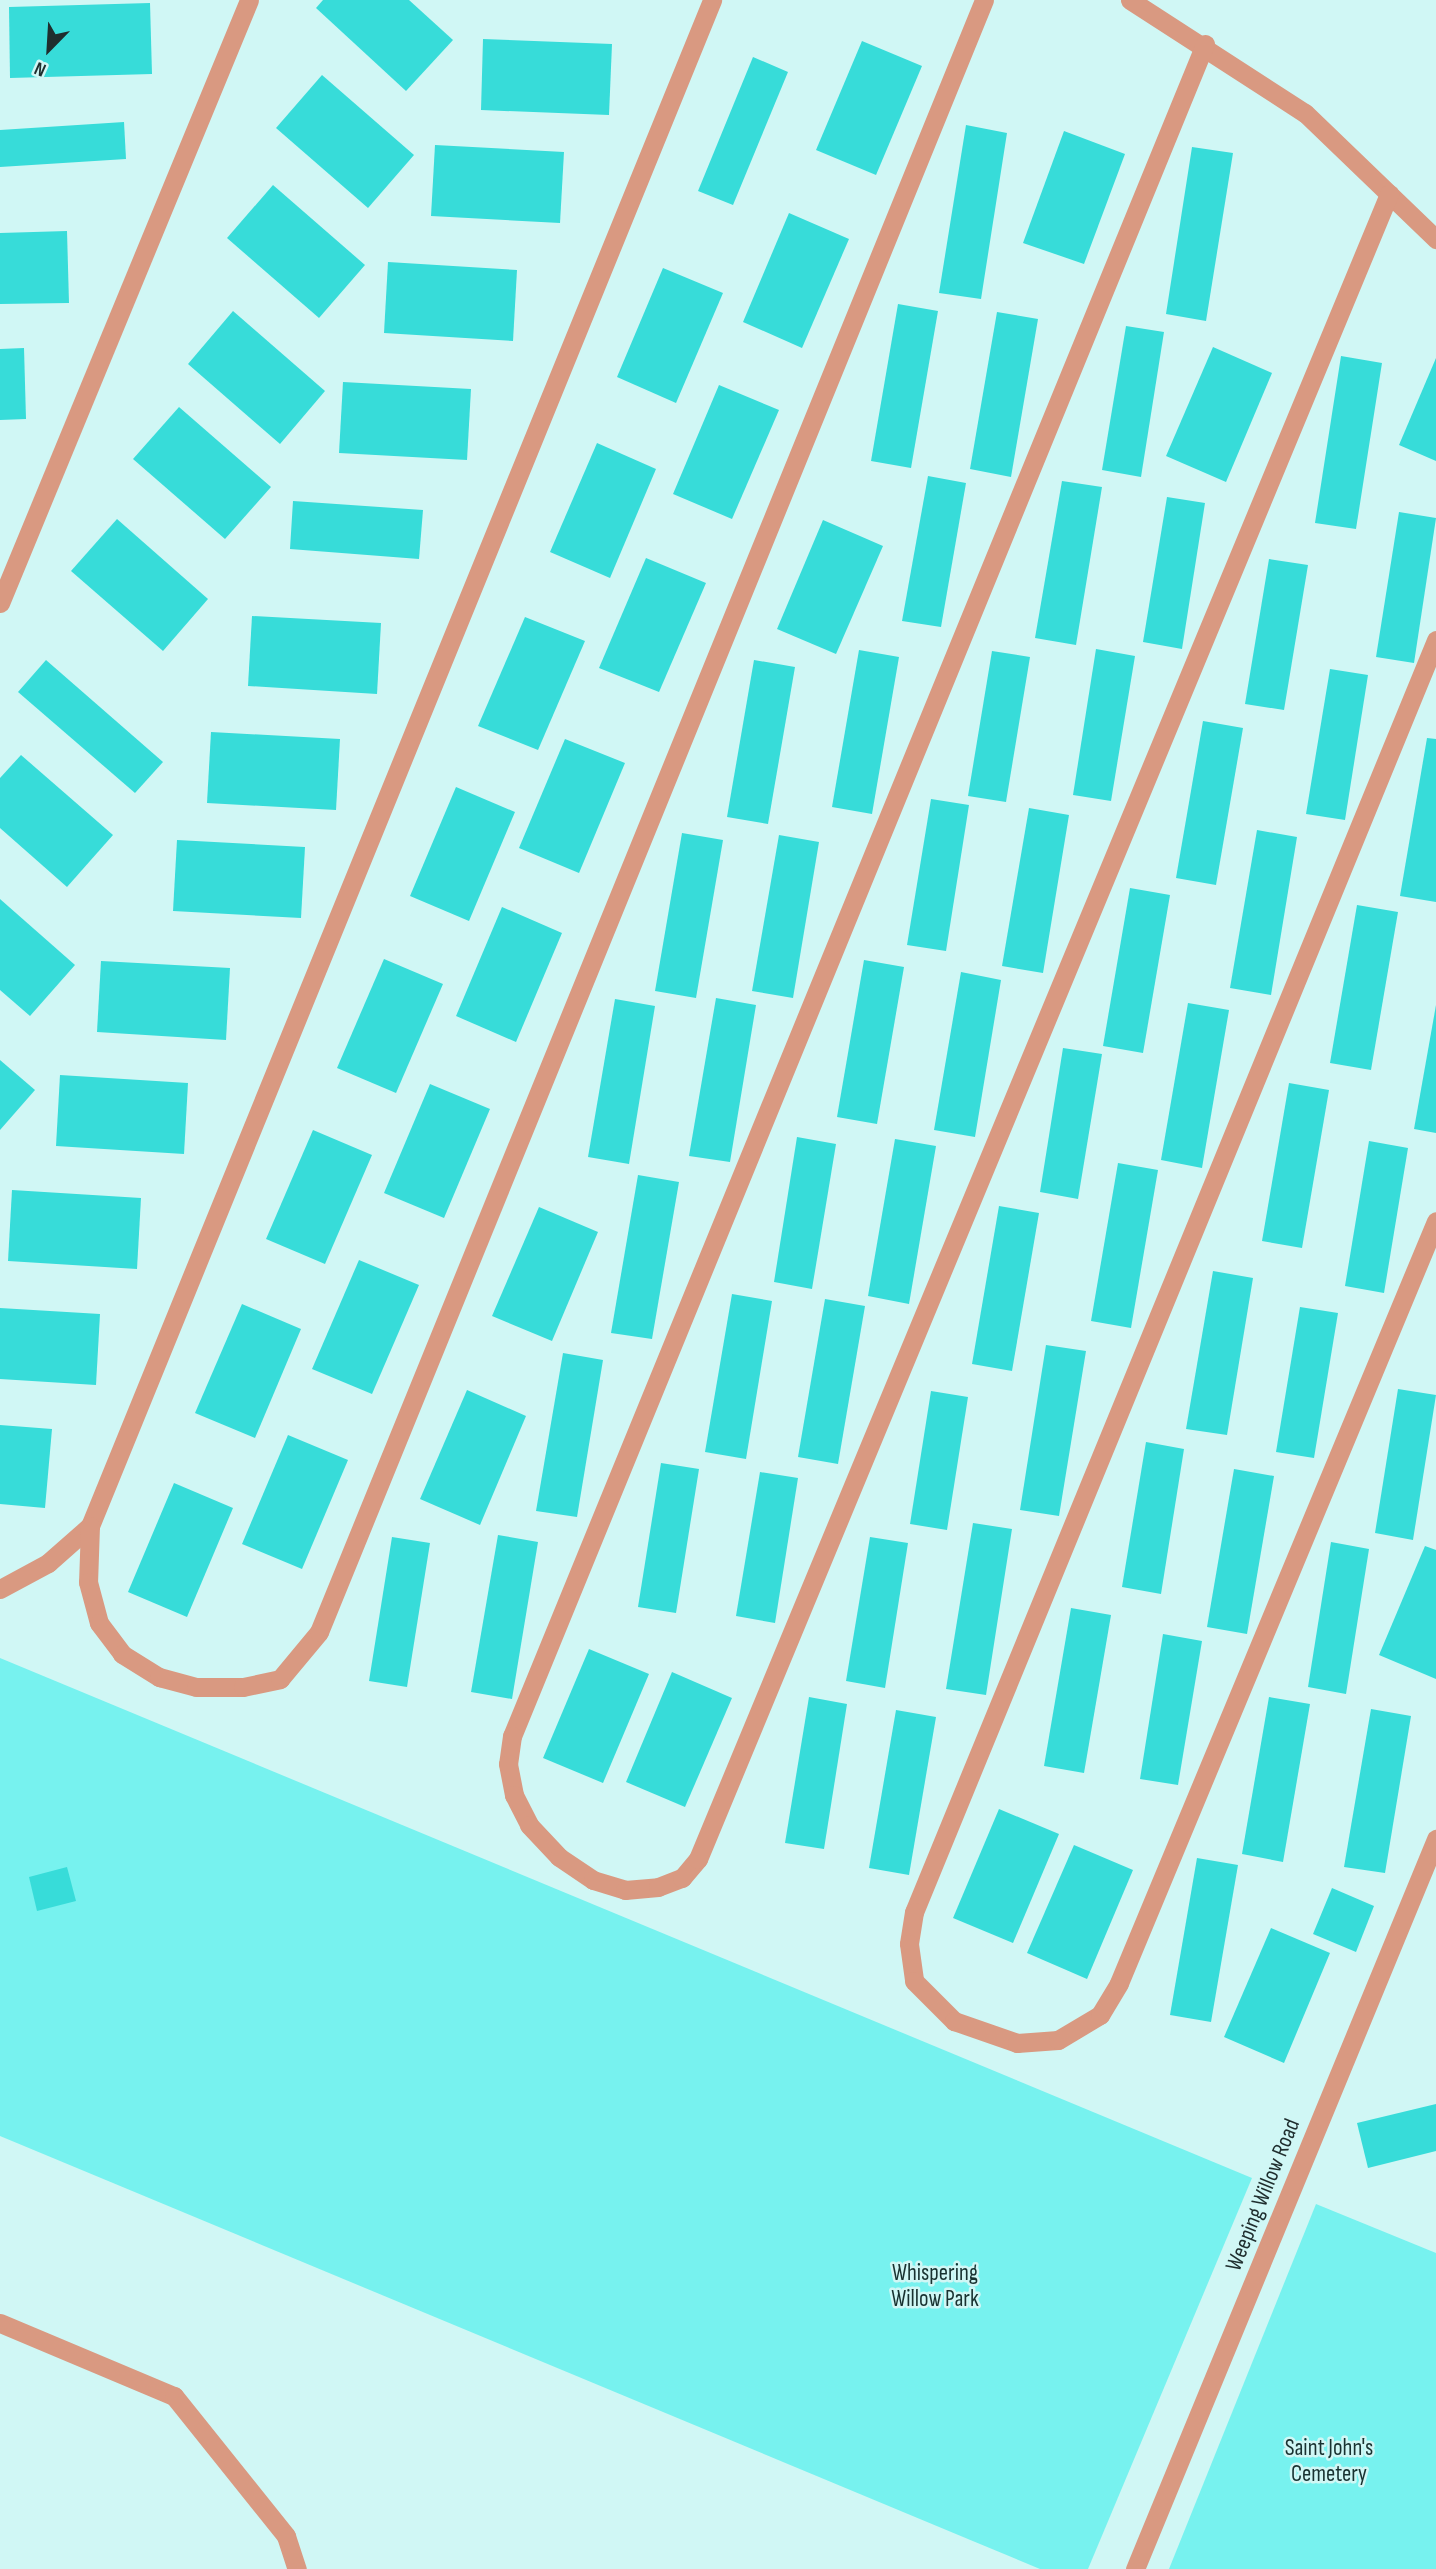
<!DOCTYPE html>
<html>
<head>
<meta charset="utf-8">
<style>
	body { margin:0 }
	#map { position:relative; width:1436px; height:2569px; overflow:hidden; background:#d0f7f5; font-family:"Sofia Sans Condensed",sans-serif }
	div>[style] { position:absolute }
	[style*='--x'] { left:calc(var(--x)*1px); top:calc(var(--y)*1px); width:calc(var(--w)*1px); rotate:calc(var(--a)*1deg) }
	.green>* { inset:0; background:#77f2ef }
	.building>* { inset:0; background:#37dcd9 }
	.service>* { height:19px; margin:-9.5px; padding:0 9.5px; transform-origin:9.5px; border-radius:9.5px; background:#d99981 }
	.minor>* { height:19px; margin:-9.5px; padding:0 9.5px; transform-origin:9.5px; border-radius:9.5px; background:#d99981 }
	span { translate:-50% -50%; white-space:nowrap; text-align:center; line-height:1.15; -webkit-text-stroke:5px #d0f7f5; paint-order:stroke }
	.street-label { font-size:23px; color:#1f2e2e }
	.park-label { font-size:23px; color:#183231 }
	.north { position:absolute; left:14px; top:14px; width:70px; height:70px; -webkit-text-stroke:5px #d0f7f5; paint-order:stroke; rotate:204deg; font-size:19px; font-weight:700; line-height:28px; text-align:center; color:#1f2e2e }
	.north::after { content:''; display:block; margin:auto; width:24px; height:32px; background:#1f2e2e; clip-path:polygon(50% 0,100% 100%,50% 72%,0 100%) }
</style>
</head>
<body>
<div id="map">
	<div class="green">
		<i style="clip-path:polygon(0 1658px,1252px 2178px,1088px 2569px,1040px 2569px,0 2136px)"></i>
		<i style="clip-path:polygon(1316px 2204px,1436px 2253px,1436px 2569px,1169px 2569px)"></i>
	</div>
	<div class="building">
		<i style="clip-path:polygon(323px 0,409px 0,453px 40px,406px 91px,316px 8px)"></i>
		<i style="clip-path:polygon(150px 3px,152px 74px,10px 78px,9px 7px)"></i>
		<i style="clip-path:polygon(483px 39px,612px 44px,609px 115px,481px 110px)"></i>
		<i style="clip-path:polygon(862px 41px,922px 66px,876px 175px,816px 150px)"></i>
		<i style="clip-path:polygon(753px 57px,788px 72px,733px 205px,698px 191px)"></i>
		<i style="clip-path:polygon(322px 75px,414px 155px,368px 208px,276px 128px)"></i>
		<i style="clip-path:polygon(124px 122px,126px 159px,0 167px,0 130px)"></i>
		<i style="clip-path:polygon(966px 125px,1007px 133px,981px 299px,939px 293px)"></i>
		<i style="clip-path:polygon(1064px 131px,1125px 154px,1084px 264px,1023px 243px)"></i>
		<i style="clip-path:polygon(435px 145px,564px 152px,560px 223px,431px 216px)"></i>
		<i style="clip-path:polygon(1192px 147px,1233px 153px,1206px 321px,1166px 314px)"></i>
		<i style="clip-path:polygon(273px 185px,365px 265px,319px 318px,227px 238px)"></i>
		<i style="clip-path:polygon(789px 213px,849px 239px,802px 348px,743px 322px)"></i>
		<i style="clip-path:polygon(67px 231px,69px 303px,0 304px,0 233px)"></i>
		<i style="clip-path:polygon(388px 262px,517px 270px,513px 341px,384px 333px)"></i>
		<i style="clip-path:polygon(663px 268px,723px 293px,676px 403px,617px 377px)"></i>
		<i style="clip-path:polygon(898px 304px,938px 311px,911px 468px,871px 461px)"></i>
		<i style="clip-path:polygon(233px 311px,325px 391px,280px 444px,188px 364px)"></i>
		<i style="clip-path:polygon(997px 312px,1038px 319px,1011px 477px,970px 469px)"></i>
		<i style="clip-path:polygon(1126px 326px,1164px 332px,1141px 477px,1102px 470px)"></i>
		<i style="clip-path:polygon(1213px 347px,1272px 373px,1226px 482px,1166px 456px)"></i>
		<i style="clip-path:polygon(24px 348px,26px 419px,0 420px,0 349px)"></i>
		<i style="clip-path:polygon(1341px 356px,1382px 363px,1356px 529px,1315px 523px)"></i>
		<i style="clip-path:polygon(1436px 358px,1436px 461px,1399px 445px)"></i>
		<i style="clip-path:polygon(343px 382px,471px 389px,467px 460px,339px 453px)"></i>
		<i style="clip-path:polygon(719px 385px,779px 410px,732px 519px,673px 494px)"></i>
		<i style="clip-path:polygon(179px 407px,271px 487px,225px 539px,133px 459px)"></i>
		<i style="clip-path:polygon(597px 443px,656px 469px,610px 578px,550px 552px)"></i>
		<i style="clip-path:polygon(928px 476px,966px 483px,941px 627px,902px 621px)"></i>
		<i style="clip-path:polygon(1062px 481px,1102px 487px,1076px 645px,1035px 638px)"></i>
		<i style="clip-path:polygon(1167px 497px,1205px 503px,1182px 649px,1143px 642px)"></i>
		<i style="clip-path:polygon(293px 501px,423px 510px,419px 559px,290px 549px)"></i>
		<i style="clip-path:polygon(1399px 512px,1436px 518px,1414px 663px,1376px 657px)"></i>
		<i style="clip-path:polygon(117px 519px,208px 599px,163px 651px,71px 571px)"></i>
		<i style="clip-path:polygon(823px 520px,883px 546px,836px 654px,777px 629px)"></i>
		<i style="clip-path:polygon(646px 558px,706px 583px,659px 692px,599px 668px)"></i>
		<i style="clip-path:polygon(1269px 559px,1308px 565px,1284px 710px,1245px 704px)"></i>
		<i style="clip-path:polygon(252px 616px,381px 623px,377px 694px,248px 686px)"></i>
		<i style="clip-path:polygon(525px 617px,585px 641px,538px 750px,478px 726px)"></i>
		<i style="clip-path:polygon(1096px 649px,1135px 656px,1111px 801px,1073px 795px)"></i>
		<i style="clip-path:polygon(859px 650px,899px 657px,872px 814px,832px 807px)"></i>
		<i style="clip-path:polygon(992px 651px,1030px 657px,1006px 802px,968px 796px)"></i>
		<i style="clip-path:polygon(46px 660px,163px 762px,135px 793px,18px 692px)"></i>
		<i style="clip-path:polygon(754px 660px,795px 667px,768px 824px,727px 817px)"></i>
		<i style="clip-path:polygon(1330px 669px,1368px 675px,1345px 820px,1306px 814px)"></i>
		<i style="clip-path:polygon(1203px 721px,1243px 728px,1216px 885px,1176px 878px)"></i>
		<i style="clip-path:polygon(211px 732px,340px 739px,336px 810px,207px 803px)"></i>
		<i style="clip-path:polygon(1427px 738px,1436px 739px,1436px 902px,1400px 896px)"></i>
		<i style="clip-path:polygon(565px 739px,625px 763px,579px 873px,519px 848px)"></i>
		<i style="clip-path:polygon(21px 755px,113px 835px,67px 887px,0 828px,0 778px)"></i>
		<i style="clip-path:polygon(456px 787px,515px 812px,469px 921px,410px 896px)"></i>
		<i style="clip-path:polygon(931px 799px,969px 805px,946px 951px,907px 945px)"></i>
		<i style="clip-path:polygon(1029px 808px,1069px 815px,1043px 973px,1002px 966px)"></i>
		<i style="clip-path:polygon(1257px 830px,1297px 837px,1271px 995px,1230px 988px)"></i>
		<i style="clip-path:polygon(682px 833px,723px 840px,696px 998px,655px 991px)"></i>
		<i style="clip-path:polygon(779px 835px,819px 842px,793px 998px,752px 991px)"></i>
		<i style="clip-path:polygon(177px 840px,305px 847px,301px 918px,173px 911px)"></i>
		<i style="clip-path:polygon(1130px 888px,1170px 895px,1143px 1053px,1103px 1046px)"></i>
		<i style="clip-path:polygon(0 899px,75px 965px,30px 1016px,0 990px)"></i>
		<i style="clip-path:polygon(1357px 905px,1398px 912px,1371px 1070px,1330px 1063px)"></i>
		<i style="clip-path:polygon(502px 907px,562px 933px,516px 1042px,456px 1016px)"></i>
		<i style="clip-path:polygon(384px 959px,443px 984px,396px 1093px,337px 1068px)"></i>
		<i style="clip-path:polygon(864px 960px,904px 967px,877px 1124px,837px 1117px)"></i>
		<i style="clip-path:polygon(101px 961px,230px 968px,226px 1040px,97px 1032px)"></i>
		<i style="clip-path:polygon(961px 972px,1001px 980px,975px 1137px,934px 1130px)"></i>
		<i style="clip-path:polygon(716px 998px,756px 1005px,730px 1162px,689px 1156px)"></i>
		<i style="clip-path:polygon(615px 999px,655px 1006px,629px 1164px,588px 1157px)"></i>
		<i style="clip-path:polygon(1188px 1003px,1229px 1010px,1202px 1168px,1161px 1160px)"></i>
		<i style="clip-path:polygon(1436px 1005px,1436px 1133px,1414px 1129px)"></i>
		<i style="clip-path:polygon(1063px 1048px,1102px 1054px,1078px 1199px,1040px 1192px)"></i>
		<i style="clip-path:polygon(0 1060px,35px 1090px,0 1130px)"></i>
		<i style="clip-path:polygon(60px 1075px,188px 1083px,184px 1154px,56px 1146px)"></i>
		<i style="clip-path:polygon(1289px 1083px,1329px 1090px,1302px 1248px,1262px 1241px)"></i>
		<i style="clip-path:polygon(430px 1084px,490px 1109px,444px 1218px,384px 1193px)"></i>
		<i style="clip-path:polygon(313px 1130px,372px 1155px,325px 1264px,266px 1239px)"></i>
		<i style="clip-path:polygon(797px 1137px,836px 1144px,812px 1289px,774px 1282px)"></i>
		<i style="clip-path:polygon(895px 1139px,936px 1146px,909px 1304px,868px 1296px)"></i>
		<i style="clip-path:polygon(1369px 1141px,1408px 1148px,1384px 1293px,1345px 1286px)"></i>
		<i style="clip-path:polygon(1118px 1163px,1158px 1170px,1131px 1328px,1091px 1321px)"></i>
		<i style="clip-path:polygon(638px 1175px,679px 1182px,652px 1339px,611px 1333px)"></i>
		<i style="clip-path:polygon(12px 1190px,141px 1198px,137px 1269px,8px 1261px)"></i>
		<i style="clip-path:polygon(999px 1206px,1039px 1213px,1012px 1371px,972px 1364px)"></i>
		<i style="clip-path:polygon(539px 1207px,598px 1232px,552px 1341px,492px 1316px)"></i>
		<i style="clip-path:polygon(359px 1260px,419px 1285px,372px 1394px,312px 1369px)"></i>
		<i style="clip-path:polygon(1213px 1271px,1253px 1278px,1227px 1435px,1186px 1429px)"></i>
		<i style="clip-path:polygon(732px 1294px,772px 1301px,746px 1459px,705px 1452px)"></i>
		<i style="clip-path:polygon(825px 1299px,865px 1306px,838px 1464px,798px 1457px)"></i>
		<i style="clip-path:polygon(242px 1304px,301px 1329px,255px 1438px,195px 1413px)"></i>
		<i style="clip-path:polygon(1300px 1307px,1338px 1313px,1314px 1458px,1276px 1452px)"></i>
		<i style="clip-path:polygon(0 1308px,100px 1314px,96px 1385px,0 1379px)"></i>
		<i style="clip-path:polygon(1046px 1345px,1086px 1351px,1059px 1516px,1020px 1510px)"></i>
		<i style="clip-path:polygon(563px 1353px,603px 1360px,577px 1517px,536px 1511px)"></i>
		<i style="clip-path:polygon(1398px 1389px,1436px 1395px,1413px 1540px,1375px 1533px)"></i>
		<i style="clip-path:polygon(467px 1390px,526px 1416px,480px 1525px,420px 1499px)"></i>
		<i style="clip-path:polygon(931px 1391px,968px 1397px,947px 1530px,910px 1524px)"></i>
		<i style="clip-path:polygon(0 1425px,52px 1429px,45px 1508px,0 1504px)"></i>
		<i style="clip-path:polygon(288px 1435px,348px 1460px,302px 1569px,242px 1544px)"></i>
		<i style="clip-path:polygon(1146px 1442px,1184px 1449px,1161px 1594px,1122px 1587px)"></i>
		<i style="clip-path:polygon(661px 1463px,699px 1469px,676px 1613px,638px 1607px)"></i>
		<i style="clip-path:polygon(1234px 1469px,1274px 1476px,1247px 1634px,1207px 1627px)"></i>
		<i style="clip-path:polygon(760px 1472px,798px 1478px,775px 1623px,736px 1616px)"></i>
		<i style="clip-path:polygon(174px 1483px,233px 1508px,187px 1617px,128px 1592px)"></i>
		<i style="clip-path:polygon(973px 1523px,1012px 1529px,986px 1695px,946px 1689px)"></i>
		<i style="clip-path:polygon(498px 1535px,538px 1542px,512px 1699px,471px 1692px)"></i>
		<i style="clip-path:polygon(392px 1537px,430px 1543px,407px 1687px,369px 1681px)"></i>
		<i style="clip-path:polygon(870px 1537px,908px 1543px,885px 1688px,846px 1681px)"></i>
		<i style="clip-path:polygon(1331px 1542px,1369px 1549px,1346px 1694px,1308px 1687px)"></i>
		<i style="clip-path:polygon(1425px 1546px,1436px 1550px,1436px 1679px,1379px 1655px)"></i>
		<i style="clip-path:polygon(1071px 1608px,1111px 1615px,1084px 1773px,1044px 1766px)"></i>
		<i style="clip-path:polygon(1163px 1634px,1202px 1641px,1178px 1785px,1140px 1779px)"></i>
		<i style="clip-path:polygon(589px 1649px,649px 1674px,603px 1783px,543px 1758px)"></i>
		<i style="clip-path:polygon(672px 1672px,732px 1698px,685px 1807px,626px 1782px)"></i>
		<i style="clip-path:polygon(809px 1697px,847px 1704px,824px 1849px,785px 1843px)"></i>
		<i style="clip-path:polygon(1269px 1697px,1310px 1704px,1283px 1862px,1242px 1854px)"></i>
		<i style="clip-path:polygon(1371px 1709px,1411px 1716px,1385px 1873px,1344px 1867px)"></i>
		<i style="clip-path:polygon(896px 1710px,936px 1717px,909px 1875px,869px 1868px)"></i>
		<i style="clip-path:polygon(999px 1809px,1059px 1834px,1013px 1943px,953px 1918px)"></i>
		<i style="clip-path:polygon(1074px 1845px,1133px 1870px,1087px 1979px,1027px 1953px)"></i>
		<i style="clip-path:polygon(1197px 1858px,1238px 1865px,1211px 2022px,1170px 2015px)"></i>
		<i style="clip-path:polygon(67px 1867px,76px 1901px,37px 1911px,29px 1877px)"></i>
		<i style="clip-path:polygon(1332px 1888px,1374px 1906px,1356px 1952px,1313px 1934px)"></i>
		<i style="clip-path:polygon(1271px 1928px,1330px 1953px,1284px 2063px,1224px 2037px)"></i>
		<i style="clip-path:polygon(1436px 2104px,1436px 2151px,1368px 2168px,1357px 2123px)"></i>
	</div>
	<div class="service">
		<i style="--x:0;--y:2323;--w:189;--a:22.8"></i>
		<i style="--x:174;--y:2396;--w:179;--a:51.3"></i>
		<i style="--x:286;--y:2536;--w:35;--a:72"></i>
	</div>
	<div class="minor">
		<i style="--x:1130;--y:0;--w:208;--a:32.9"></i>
		<i style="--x:1305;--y:113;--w:182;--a:43.9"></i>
		<i style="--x:1205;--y:44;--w:1828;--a:112.27"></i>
		<i style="--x:512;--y:1736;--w:28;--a:98"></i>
		<i style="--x:508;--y:1764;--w:32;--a:79"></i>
		<i style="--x:514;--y:1795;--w:34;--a:63"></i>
		<i style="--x:529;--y:1825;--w:44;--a:46.8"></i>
		<i style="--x:559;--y:1857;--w:41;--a:34.1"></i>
		<i style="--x:593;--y:1880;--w:34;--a:17"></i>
		<i style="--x:625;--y:1890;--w:33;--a:-5"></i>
		<i style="--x:658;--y:1887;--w:26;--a:-21"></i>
		<i style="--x:682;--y:1878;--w:25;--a:-50"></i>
		<i style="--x:698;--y:1859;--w:1803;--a:-67.46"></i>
		<i style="--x:0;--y:603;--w:652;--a:-67.56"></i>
		<i style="--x:1436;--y:640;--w:1375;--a:112.31"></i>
		<i style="--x:914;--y:1912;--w:32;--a:99"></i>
		<i style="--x:909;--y:1944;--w:37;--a:82"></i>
		<i style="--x:914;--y:1981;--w:57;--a:45"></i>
		<i style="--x:954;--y:2021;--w:67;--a:19.2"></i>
		<i style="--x:1017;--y:2043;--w:41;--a:-4.2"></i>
		<i style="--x:1058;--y:2040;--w:49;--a:-30.8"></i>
		<i style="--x:1100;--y:2015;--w:37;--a:-59"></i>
		<i style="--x:1119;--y:1983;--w:825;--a:-67.41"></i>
		<i style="--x:90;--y:1526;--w:1648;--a:-67.82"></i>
		<i style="--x:0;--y:1589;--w:55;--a:-28.4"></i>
		<i style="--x:48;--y:1563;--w:56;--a:-41.4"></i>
		<i style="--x:90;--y:1526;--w:56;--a:92"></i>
		<i style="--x:88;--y:1582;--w:42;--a:75"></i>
		<i style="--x:99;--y:1623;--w:39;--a:53"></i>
		<i style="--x:122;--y:1654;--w:44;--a:31.9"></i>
		<i style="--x:159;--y:1677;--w:38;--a:15"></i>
		<i style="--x:196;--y:1687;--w:47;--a:0"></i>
		<i style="--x:243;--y:1687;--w:38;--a:-12"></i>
		<i style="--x:280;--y:1679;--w:61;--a:-50.3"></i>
		<i style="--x:319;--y:1632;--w:1762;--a:-67.83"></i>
		<i style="--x:1135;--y:2569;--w:790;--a:-67.59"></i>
	</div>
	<div class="street-label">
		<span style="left:1263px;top:2195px;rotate:-68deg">Weeping Willow Road</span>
	</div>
	<div class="park-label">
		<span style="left:935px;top:2286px">Whispering<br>Willow Park</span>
		<span style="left:1329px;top:2461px">Saint John's<br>Cemetery</span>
	</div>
	<div class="north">N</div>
</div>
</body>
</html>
